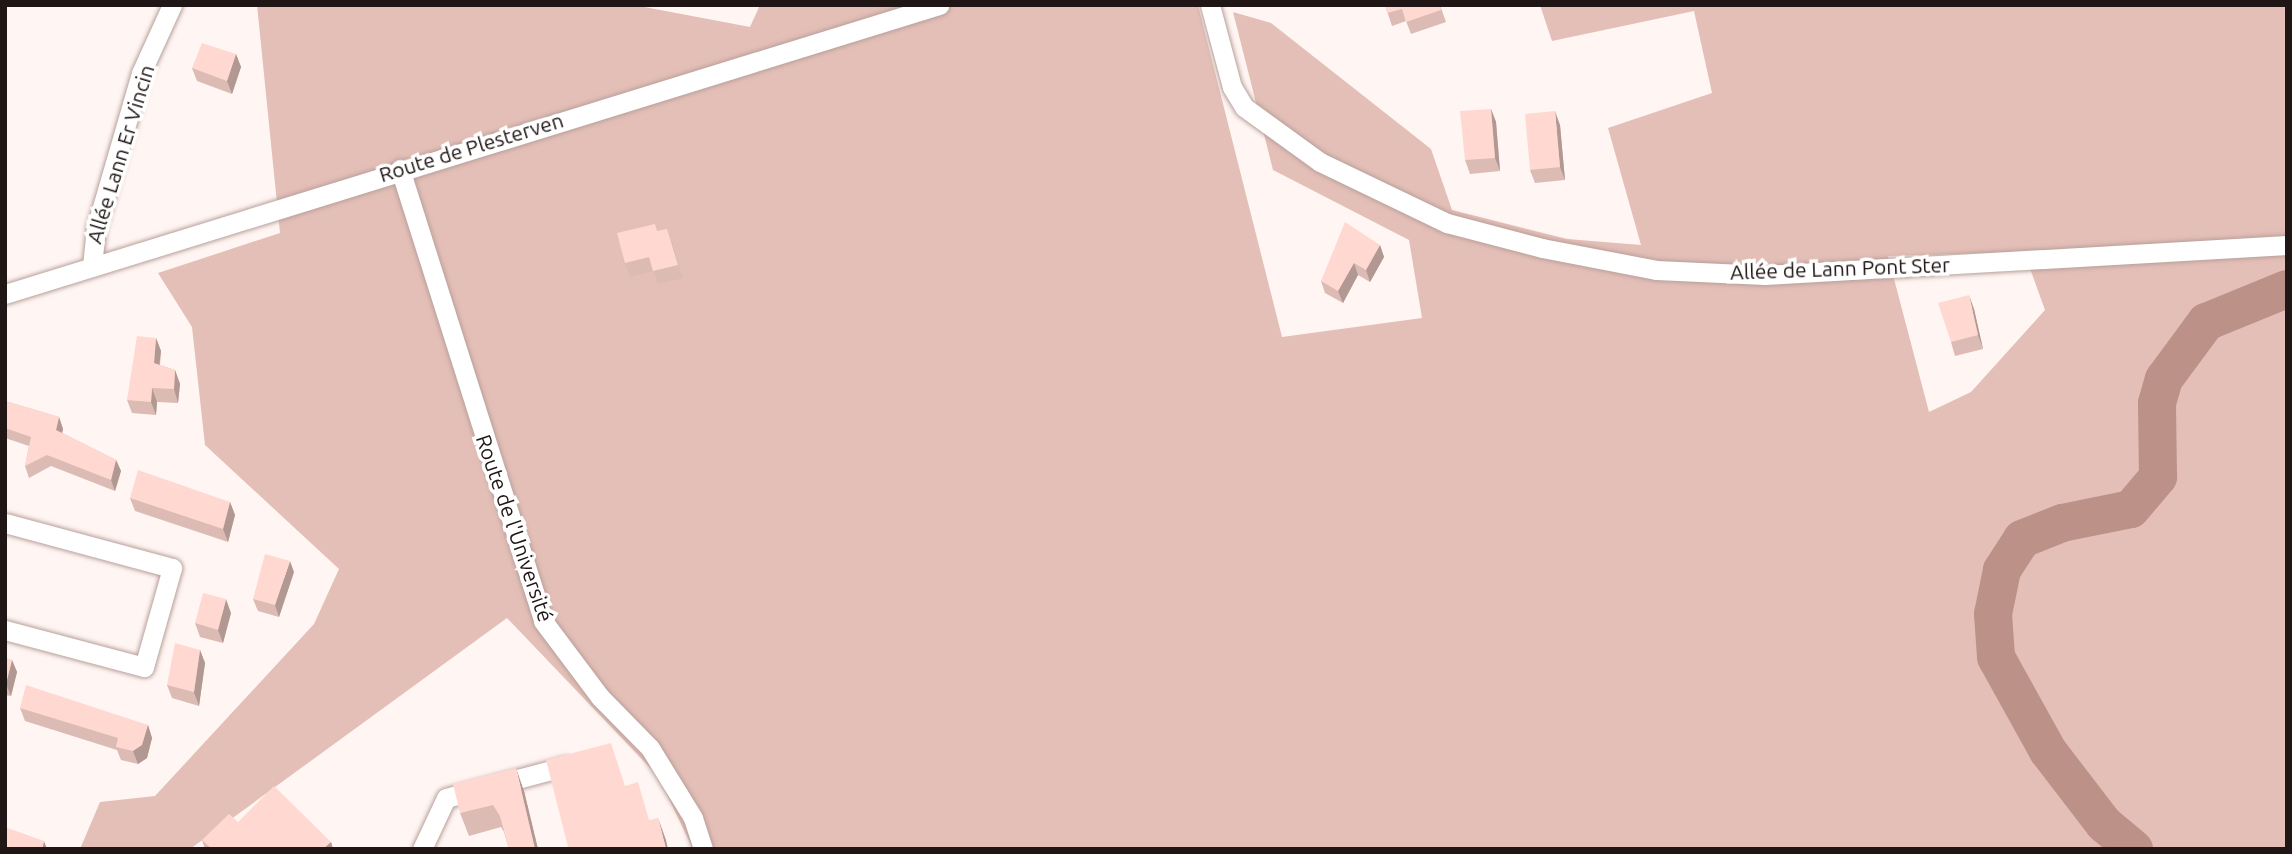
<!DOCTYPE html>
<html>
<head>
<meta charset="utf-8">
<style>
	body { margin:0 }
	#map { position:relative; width:2292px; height:854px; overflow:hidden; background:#fff5f2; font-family:Ubuntu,sans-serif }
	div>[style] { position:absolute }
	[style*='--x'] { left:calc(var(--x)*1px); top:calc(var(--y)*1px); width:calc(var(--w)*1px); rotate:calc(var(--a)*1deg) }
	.green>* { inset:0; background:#e4bfb7 }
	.river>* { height:38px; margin:-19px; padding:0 19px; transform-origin:19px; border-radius:19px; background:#bc9188 }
	.roads { filter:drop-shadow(0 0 2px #b8a09b) drop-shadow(0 0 2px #b8a09b) }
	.street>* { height:19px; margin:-9.5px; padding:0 9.5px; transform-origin:9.5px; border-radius:9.5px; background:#fff }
	.wall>* { inset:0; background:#dbbbb4 }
	.shaded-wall>* { inset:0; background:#b29892 }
	.building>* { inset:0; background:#ffd9d1 }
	span { translate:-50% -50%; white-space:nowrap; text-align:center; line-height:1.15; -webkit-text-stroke:7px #fff; paint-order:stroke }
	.street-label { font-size:21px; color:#1f1615 }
	.frame { position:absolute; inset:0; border:7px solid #1f1615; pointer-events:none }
</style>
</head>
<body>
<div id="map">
	<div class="green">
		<i style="clip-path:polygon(evenodd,257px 5px,634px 5px,750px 27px,760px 5px,1198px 5px,1282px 337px,1422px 318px,1409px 240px,1273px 170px,1233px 12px,1271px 23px,1431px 149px,1452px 210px,1567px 239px,1641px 245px,1608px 128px,1712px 93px,1694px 11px,1552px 41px,1540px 5px,2287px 5px,2287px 849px,693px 849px,658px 776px,507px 618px,190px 849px,80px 849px,100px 802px,155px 796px,314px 624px,339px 569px,205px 445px,192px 327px,158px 273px,280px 233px,257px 5px,2024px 252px,2045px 310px,1971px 392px,1929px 412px,1888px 256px,2024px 252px)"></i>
	</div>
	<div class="river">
		<i style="--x:2134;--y:849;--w:39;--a:-140"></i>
		<i style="--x:2104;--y:824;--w:92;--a:-127.5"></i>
		<i style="--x:2048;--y:751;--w:107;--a:-119"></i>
		<i style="--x:1996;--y:657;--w:43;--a:-94"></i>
		<i style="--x:1993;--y:614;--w:45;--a:-78.4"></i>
		<i style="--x:2002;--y:570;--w:37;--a:-57"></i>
		<i style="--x:2022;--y:539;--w:43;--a:-21.8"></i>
		<i style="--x:2062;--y:523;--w:70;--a:-11.5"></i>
		<i style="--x:2131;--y:509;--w:42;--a:-49.8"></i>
		<i style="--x:2158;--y:477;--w:74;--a:-90.8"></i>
		<i style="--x:2157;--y:403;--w:25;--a:-74"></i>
		<i style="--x:2164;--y:379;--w:71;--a:-53.6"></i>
		<i style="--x:2206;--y:322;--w:87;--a:-22.2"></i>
	</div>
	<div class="roads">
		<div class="street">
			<i style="--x:1210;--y:5;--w:85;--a:75"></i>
			<i style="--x:1232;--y:87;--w:23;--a:59"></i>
			<i style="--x:1244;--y:107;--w:94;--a:35.9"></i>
			<i style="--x:1320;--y:162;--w:141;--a:25.7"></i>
			<i style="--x:1447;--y:223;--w:98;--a:14.7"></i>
			<i style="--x:1542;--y:248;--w:116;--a:10.9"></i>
			<i style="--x:1656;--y:270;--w:109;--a:2.6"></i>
			<i style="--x:1765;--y:275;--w:523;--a:-3.29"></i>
			<i style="--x:400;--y:169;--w:474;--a:72.4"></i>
			<i style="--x:543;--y:621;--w:95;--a:53.1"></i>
			<i style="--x:600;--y:697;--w:71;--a:45.6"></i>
			<i style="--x:650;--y:748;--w:82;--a:58.4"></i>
			<i style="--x:693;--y:818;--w:33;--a:72"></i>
			<i style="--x:92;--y:266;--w:38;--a:-84"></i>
			<i style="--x:96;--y:228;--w:161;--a:-73.8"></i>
			<i style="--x:141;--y:73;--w:75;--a:-65.5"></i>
			<i style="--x:5;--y:294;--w:978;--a:-17.19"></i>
			<i style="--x:5;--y:523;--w:173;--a:15.1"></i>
			<i style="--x:172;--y:568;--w:103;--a:105.8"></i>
			<i style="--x:144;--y:667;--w:144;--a:-165.1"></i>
			<i style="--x:422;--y:849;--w:56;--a:-64.8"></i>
			<i style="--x:446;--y:798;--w:124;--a:-14.9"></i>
		</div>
	</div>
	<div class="wall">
		<i style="clip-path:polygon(1385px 5px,1440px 5px,1446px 22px,1411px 34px,1406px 21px,1392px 26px)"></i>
		<i style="clip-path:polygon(236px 54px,241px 67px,232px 94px,197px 81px,192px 68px)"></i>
		<i style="clip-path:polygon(1491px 109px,1496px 122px,1500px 171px,1470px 174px,1465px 160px)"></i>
		<i style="clip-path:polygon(1560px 125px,1565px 180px,1535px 183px,1530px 170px)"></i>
		<i style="clip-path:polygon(655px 224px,657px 231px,672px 242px,683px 278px,658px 284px,653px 271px,630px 277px,625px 263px)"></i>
		<i style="clip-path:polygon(1380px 245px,1384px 257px,1370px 282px,1358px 275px,1343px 303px,1325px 293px,1321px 281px)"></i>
		<i style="clip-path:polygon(1974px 309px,1983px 349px,1955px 356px,1951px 342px)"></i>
		<i style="clip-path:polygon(156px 338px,161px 351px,160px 365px,175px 370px,180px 384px,178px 403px,157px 402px,156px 415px,132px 413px,127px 400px)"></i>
		<i style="clip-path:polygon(5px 401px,59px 417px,63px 429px,62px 433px,116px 460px,121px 471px,115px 491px,51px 466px,29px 478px,25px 466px,29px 446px,5px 438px)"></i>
		<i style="clip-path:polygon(130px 498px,230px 502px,235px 515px,228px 542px,135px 511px)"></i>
		<i style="clip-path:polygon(294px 572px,279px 617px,258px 611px,253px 599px)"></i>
		<i style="clip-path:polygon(231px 613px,223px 643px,200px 637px,195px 623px)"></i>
		<i style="clip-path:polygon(200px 650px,205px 663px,199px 706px,172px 698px,167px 685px)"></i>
		<i style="clip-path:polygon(5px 658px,12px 660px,17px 672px,11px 696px,5px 695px)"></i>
		<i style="clip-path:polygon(20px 708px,148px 725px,152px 738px,147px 758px,138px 764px,121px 760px,117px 750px,25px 721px)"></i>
		<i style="clip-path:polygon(524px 791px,538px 849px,509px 849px,504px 832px,501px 827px,469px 836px,460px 813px)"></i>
		<i style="clip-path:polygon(238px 822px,331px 842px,333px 849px,205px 849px,202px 840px)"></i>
	</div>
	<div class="shaded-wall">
		<i style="clip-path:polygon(236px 54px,241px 67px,232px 94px,227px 81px)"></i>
		<i style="clip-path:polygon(1491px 109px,1496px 122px,1500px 171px,1495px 158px)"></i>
		<i style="clip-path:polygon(1555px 111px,1560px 125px,1565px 180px,1560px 167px)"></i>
		<i style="clip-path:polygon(1380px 245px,1384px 257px,1370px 282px,1366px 270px)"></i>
		<i style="clip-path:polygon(1354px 263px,1358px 275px,1343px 303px,1338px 291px)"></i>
		<i style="clip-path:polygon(1969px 295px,1974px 309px,1983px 349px,1978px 335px)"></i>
		<i style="clip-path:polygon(156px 338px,161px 351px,158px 376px,154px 363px)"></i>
		<i style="clip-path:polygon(175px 370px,180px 384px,178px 403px,174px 389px)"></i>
		<i style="clip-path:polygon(152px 388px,157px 402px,156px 415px,151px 402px)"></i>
		<i style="clip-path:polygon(59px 417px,63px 429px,60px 442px,56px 430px)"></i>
		<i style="clip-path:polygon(116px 460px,121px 471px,115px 491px,111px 480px)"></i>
		<i style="clip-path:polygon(230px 502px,235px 515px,228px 542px,223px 529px)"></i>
		<i style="clip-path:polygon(290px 561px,294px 572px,279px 617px,275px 605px)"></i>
		<i style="clip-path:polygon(226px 599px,231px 613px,223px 643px,218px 630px)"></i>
		<i style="clip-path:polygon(200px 650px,205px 663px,199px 706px,194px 692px)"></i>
		<i style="clip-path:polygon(12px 660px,17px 672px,11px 696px,6px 684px)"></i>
		<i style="clip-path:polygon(148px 725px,152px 738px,147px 758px,138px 764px,133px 751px)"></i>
		<i style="clip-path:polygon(516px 768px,524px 791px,538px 849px,535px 849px)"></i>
		<i style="clip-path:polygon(658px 818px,666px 840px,668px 849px,666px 849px)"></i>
		<i style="clip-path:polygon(44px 841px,47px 849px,42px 849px)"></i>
		<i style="clip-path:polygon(331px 842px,333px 849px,323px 849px)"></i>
	</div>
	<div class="building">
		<i style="clip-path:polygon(1385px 5px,1440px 5px,1441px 10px,1406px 22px,1402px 9px,1387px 13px)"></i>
		<i style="clip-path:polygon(202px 43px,236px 54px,227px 81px,192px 68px)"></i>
		<i style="clip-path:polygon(1491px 109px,1495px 158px,1465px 160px,1460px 111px)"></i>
		<i style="clip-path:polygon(1555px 111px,1560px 167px,1530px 170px,1525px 114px)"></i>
		<i style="clip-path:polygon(1345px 222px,1380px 245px,1366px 270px,1354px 263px,1338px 291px,1321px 281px)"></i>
		<i style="clip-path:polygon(655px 224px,657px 231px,667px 229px,678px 265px,653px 271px,649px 257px,625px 263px,617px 233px)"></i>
		<i style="clip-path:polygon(1969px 295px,1978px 335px,1951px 342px,1938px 303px)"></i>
		<i style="clip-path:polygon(137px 336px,156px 338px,154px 363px,175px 370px,174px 389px,152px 388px,151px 402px,127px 400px)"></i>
		<i style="clip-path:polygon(5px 401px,59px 417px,56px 430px,116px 460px,111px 480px,47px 455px,25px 466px,31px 437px,5px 428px)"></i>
		<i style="clip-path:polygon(138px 470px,230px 502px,223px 529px,130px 498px)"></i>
		<i style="clip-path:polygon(265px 554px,290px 561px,275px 605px,253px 599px)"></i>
		<i style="clip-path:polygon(203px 593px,226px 599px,218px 630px,195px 623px)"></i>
		<i style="clip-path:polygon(175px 643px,200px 650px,194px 692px,167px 685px)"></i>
		<i style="clip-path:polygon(5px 658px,12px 660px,6px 684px,5px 684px)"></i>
		<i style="clip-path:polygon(26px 685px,148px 725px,142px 745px,133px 751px,116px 747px,118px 738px,20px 708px)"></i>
		<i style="clip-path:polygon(611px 743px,625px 786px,638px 782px,649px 820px,658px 818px,666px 849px,562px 849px,568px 847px,546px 760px)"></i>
		<i style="clip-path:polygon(516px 768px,535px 849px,509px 849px,500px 816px,493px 805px,460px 813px,453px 784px)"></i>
		<i style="clip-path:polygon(274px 786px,331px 842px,323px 849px,212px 849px,202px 840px,229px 814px,238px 822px)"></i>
		<i style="clip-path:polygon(5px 827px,44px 841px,42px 849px,5px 849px)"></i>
	</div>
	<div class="street-label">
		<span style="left:471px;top:147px;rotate:-17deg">Route de Plesterven</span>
		<span style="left:120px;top:154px;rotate:-73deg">Allée Lann Er Vincin</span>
		<span style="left:1840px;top:268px;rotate:-2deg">Allée de Lann Pont Ster</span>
		<span style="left:515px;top:528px;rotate:71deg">Route de l'Université</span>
	</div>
	<div class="frame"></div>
</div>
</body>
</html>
